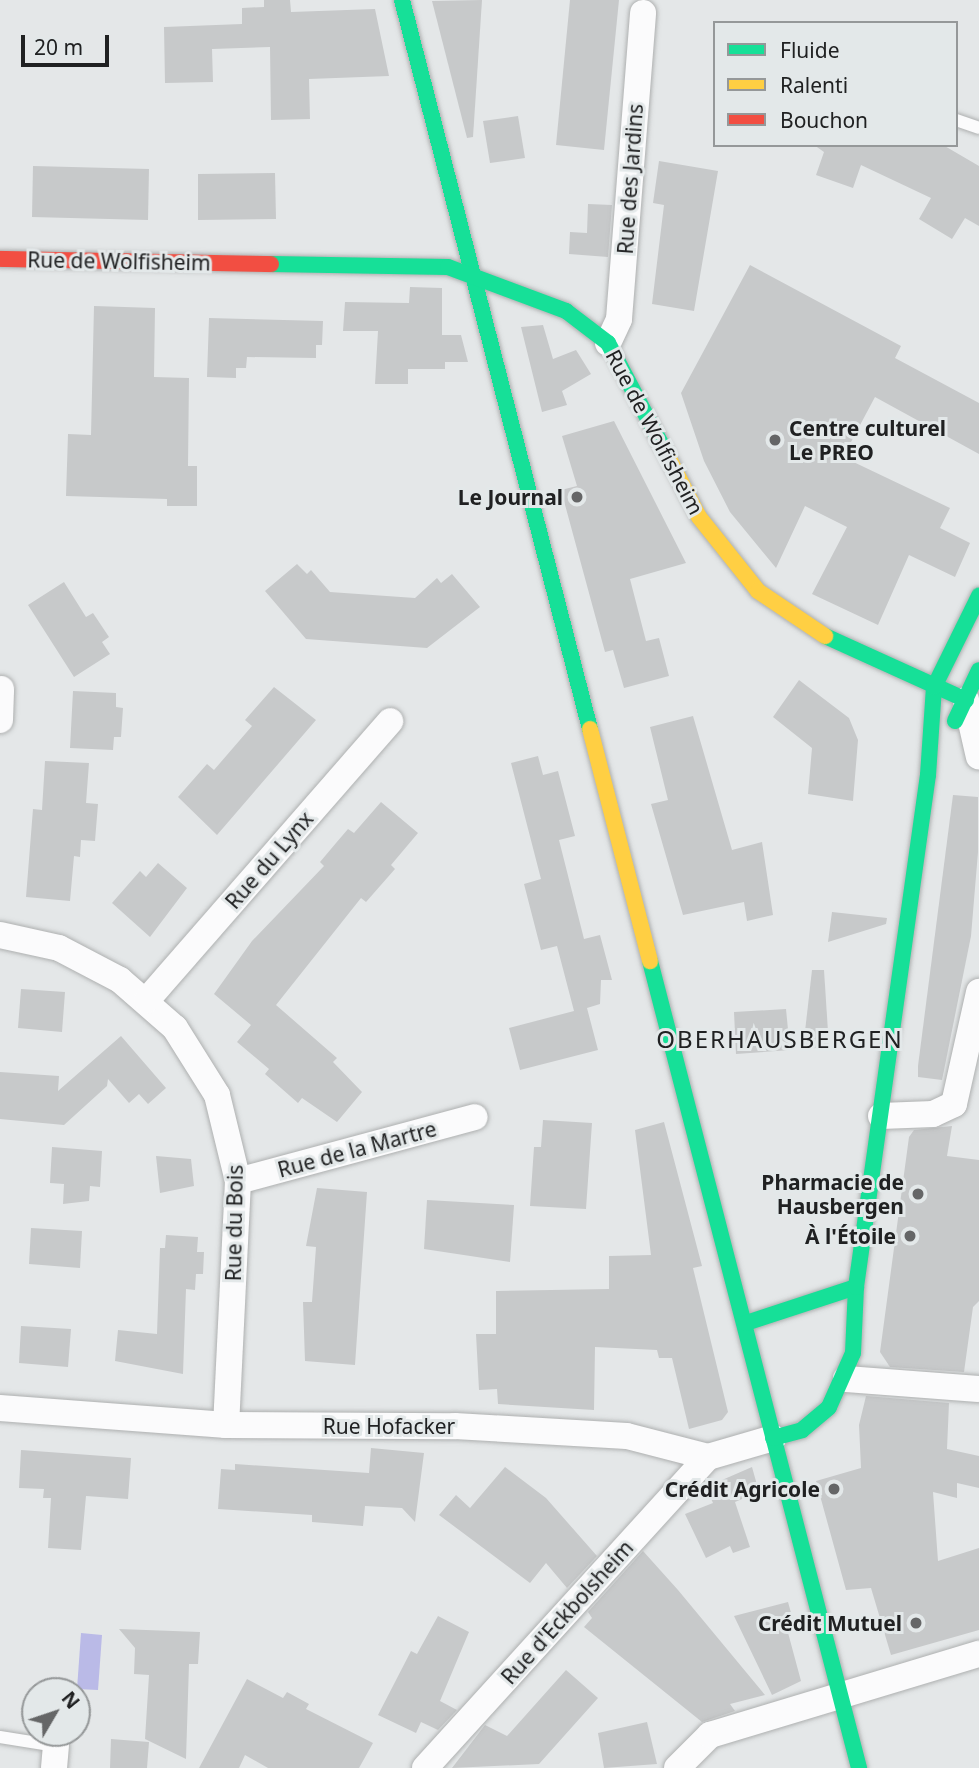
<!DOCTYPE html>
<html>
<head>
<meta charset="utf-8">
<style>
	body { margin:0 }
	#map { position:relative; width:979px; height:1768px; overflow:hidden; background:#e4e7e8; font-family:"Noto Sans",sans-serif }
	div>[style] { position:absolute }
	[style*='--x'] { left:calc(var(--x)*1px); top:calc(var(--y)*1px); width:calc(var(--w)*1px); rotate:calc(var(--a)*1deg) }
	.water>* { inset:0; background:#babae7 }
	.building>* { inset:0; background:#c7c9ca }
	.roads { filter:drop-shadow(0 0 2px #aeb0b0) drop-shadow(0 0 2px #aeb0b0) }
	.lane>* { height:12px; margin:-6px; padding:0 6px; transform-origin:6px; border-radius:6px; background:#fbfbfc }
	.street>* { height:26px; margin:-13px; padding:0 13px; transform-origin:13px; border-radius:13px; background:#fbfbfc }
	.fast>* { height:16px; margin:-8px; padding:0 8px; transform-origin:8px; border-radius:8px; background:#16e098 }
	.slow>* { height:16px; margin:-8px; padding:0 8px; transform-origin:8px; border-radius:8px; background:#ffcf43 }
	.jam>* { height:16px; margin:-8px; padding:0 8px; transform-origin:8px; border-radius:8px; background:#f24e42 }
	.dots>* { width:19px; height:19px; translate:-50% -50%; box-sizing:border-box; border:4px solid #e3e8e9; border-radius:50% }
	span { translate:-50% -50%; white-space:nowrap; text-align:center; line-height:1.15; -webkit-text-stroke:6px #e3e8e9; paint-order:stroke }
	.street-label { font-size:21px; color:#202122 }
	.poi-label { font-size:21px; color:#202122; font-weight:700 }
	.left { translate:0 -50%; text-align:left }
	.right { translate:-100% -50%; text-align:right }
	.quarter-label { font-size:24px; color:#202122; letter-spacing:2px }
	.legend { position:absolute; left:713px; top:21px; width:245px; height:126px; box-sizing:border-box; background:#e3e8e9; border:2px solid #959899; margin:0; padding:9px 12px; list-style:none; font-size:21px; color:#202122 }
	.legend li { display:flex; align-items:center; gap:14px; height:35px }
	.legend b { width:35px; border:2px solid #959899 }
	.north { position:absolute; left:21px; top:1677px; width:70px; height:70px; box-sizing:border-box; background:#e3e8e9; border:2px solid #959899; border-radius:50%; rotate:51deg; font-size:19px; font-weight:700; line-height:28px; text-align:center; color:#202122 }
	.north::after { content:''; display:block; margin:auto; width:24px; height:32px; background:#656667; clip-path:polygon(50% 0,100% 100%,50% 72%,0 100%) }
	.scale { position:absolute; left:21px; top:35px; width:88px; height:32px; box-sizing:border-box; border:4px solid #202122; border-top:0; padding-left:9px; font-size:21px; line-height:24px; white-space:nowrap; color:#202122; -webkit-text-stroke:5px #e3e8e9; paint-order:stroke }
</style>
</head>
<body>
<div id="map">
	<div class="water">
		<i style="clip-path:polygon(81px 1633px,102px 1635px,98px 1690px,77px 1689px)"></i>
	</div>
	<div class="building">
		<i style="clip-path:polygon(264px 0,290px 0,291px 12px,375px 9px,389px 76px,309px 79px,310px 119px,271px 120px,270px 47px,212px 49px,213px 82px,165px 83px,164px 27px,242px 24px,242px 8px,264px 7px)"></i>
		<i style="clip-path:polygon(482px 0,473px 137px,467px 138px,432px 1px)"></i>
		<i style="clip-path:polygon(570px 0,619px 0,604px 150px,556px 145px)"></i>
		<i style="clip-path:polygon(518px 116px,525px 158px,490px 163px,483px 121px)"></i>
		<i style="clip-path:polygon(814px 145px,943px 145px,979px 166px,979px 226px,965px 218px,952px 239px,919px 219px,931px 198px,861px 165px,853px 188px,816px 175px,824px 152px)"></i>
		<i style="clip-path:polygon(659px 161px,718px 171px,694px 311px,652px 304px,664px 205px,653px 203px)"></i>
		<i style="clip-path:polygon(33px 166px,149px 169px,148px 220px,32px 217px)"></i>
		<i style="clip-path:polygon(275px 173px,276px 219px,198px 220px,198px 174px)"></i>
		<i style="clip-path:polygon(588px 204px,612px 205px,608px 257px,569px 254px,570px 232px,587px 233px)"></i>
		<i style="clip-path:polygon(750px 265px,901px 346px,895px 358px,979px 403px,979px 454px,875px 397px,843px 457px,950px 508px,940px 528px,970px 543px,955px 577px,909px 555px,878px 625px,812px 594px,847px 527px,805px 506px,776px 568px,730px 512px,704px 461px,681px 393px)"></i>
		<i style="clip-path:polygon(410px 287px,442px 288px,442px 335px,461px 335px,468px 362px,445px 362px,445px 369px,408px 369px,408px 384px,375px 384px,378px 331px,343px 331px,345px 302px,409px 303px)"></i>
		<i style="clip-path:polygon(94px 306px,155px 308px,154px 377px,189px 378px,188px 466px,197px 466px,197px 506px,167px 506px,167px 499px,66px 496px,68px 434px,91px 435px)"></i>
		<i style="clip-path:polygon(209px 318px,323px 321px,322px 345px,316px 345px,316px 358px,247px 357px,246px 368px,236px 368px,236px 378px,207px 377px)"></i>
		<i style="clip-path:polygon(543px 325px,553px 359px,576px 350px,591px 374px,562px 391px,567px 405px,542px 412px,521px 327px)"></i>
		<i style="clip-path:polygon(614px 421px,686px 563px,630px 579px,646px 641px,659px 638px,669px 676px,624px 688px,613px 650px,605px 652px,561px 490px,577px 486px,562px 436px)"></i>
		<i style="clip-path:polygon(297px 564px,307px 574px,311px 570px,330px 592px,415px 598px,437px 578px,441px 583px,452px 574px,480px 607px,427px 648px,306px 639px,265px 591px)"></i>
		<i style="clip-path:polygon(64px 582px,86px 617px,93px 613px,109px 637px,102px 642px,110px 654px,74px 677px,28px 605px)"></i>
		<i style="clip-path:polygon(799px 680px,849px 718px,858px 740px,853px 801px,808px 794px,812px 748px,773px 717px)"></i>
		<i style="clip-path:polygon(274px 687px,316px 720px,217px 835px,178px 797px,207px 764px,214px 770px,252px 726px,245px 720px)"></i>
		<i style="clip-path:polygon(73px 691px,116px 693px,116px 707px,123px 708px,121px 737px,114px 737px,113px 750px,70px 748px)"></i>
		<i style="clip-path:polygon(693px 716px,732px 850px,762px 842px,773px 915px,747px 921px,744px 902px,683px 915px,651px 804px,668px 800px,650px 727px)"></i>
		<i style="clip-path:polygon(538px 756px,543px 775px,558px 771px,575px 836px,559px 840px,584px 939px,600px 935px,612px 980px,601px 980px,600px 1004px,587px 1008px,598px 1050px,520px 1070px,509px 1028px,574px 1011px,557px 946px,541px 950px,524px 884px,541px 879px,511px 763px)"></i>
		<i style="clip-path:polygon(45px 761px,89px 763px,86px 803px,98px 804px,95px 841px,81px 840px,80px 857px,74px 856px,70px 901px,26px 897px,33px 809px,42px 810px)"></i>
		<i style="clip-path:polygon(953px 795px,978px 797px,978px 852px,971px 936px,942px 1080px,918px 1077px,918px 1066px)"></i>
		<i style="clip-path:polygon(381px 802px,418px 833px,391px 865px,395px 869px,366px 902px,361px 898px,276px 1005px,337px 1058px,333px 1062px,362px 1092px,337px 1122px,302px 1098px,298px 1103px,265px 1074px,269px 1069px,237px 1042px,251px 1025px,214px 994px,252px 941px,324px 866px,320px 862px,336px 843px,348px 829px,354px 833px)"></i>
		<i style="clip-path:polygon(158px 863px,187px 888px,150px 937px,112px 903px,140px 871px,146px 877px)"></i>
		<i style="clip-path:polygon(832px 912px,887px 918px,886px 924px,828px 942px)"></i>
		<i style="clip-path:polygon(812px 970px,824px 970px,829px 1047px,803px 1049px)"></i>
		<i style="clip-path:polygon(21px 989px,65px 992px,62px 1032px,18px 1028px)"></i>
		<i style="clip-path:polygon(786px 1009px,790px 1050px,736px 1054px,734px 1012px)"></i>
		<i style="clip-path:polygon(121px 1036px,166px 1088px,148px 1104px,139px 1094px,129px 1103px,108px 1079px,107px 1086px,64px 1125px,0 1119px,0 1072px,59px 1076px,58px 1091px)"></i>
		<i style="clip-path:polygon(543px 1120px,592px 1123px,586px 1209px,530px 1206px,534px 1147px,541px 1147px)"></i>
		<i style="clip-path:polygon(664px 1122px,702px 1266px,693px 1268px,728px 1412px,722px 1420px,689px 1429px,672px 1358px,659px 1358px,657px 1350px,595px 1347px,594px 1410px,498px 1404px,497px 1389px,479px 1390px,476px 1334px,496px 1334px,496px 1291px,609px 1289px,609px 1256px,651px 1255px,635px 1130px)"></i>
		<i style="clip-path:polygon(952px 1126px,947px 1156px,979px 1160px,979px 1301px,973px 1307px,964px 1372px,890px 1367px,880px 1352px,909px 1137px,914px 1130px)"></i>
		<i style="clip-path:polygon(52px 1147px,102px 1151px,100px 1187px,90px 1186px,89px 1201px,63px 1204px,64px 1184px,50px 1183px)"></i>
		<i style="clip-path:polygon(156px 1156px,191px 1159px,194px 1186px,160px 1193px)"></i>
		<i style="clip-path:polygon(317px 1188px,367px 1192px,355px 1365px,305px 1361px,303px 1302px,312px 1302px,316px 1247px,306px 1246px)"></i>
		<i style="clip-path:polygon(427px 1200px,514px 1205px,510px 1262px,424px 1249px)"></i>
		<i style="clip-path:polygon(31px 1228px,82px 1231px,80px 1268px,29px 1264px)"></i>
		<i style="clip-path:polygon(166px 1235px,198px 1237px,197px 1252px,204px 1252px,203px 1274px,196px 1274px,195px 1290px,186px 1289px,183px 1374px,115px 1361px,118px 1330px,157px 1334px,160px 1248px,165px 1248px)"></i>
		<i style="clip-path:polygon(21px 1326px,71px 1329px,68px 1367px,19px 1363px)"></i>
		<i style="clip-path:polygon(866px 1396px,949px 1403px,947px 1449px,979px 1456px,979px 1488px,957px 1483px,957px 1498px,933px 1492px,938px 1561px,979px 1548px,979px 1630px,891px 1655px,871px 1588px,846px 1590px,816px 1481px,861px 1468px,859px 1425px)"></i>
		<i style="clip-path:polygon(371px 1448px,424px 1453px,415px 1522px,402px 1508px,365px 1506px,363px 1526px,312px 1522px,312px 1515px,218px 1509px,221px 1469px,235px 1470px,235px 1464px,369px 1473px)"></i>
		<i style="clip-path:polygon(21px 1450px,131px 1458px,128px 1499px,86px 1496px,81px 1550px,48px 1548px,51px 1498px,43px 1498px,44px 1489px,19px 1488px)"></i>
		<i style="clip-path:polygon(505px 1467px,546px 1498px,597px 1556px,567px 1588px,546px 1563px,530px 1583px,439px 1515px,456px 1495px,470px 1508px)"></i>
		<i style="clip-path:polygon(752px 1467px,759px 1492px,735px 1502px,750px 1547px,733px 1553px,730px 1546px,706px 1558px,685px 1514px,713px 1503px,706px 1487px)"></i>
		<i style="clip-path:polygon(643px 1551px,678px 1590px,765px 1695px,730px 1704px,735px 1711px,702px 1722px,584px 1627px,592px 1618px,588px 1612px)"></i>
		<i style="clip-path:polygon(788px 1602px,795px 1627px,787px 1629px,801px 1681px,772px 1695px,734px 1616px)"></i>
		<i style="clip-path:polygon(438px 1616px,469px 1632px,440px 1701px,457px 1710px,438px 1730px,421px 1722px,416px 1733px,378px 1715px,411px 1651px,417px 1654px)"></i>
		<i style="clip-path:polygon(119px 1629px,200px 1632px,198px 1664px,189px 1664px,186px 1759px,145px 1739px,149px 1675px,134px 1674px,135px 1648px)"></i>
		<i style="clip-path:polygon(566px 1670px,598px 1698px,539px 1764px,452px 1768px,485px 1725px,507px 1736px)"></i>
		<i style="clip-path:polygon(247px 1679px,283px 1698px,287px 1692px,309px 1704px,306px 1709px,373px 1743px,359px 1768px,268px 1768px,245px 1755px,239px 1768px,199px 1768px)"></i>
		<i style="clip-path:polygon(647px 1722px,657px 1764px,604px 1768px,598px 1733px)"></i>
		<i style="clip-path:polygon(111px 1739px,149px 1742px,147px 1768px,110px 1768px)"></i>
	</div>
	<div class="roads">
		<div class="lane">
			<i style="--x:956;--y:120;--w:24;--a:19"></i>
			<i style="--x:0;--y:1737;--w:57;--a:9.1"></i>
		</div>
		<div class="street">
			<i style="--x:608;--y:343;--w:26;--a:-65"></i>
			<i style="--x:619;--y:319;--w:307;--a:-85.5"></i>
			<i style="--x:966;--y:700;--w:58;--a:77.2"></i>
			<i style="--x:0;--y:720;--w:31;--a:-88"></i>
			<i style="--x:0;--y:935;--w:60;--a:12.4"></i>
			<i style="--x:59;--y:948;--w:69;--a:27.7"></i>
			<i style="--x:120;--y:980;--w:73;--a:41.1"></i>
			<i style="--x:175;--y:1028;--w:79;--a:57.9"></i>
			<i style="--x:217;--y:1095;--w:89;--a:76.3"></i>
			<i style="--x:238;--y:1181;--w:244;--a:92.8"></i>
			<i style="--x:147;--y:1000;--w:370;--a:-48.9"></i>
			<i style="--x:881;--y:1116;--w:52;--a:-2.2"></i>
			<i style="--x:933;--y:1114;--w:23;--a:-25"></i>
			<i style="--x:954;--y:1104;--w:115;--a:-77.4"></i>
			<i style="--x:238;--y:1181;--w:245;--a:-15.1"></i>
			<i style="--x:846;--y:1379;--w:133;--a:4.3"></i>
			<i style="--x:0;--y:1408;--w:227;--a:4.3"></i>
			<i style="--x:226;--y:1425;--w:229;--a:0.3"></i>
			<i style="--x:455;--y:1426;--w:172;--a:3.3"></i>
			<i style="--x:627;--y:1436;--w:84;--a:14.5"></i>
			<i style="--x:708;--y:1457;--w:68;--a:-16.3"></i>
			<i style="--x:54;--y:1768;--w:22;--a:-85"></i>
			<i style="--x:425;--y:1768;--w:420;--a:-47.7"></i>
			<i style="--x:677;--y:1768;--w:47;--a:-45"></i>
			<i style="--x:710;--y:1735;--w:281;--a:-16.8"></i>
		</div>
		<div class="fast">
			<i style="--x:402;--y:0;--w:753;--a:75.54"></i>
			<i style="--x:271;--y:264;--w:177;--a:1"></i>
			<i style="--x:448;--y:267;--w:126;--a:20.4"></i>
			<i style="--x:566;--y:311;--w:53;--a:37.3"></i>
			<i style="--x:608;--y:343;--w:120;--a:62.2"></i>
			<i style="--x:825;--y:636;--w:155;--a:24.4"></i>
			<i style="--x:955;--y:721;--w:56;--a:-64.8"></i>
			<i style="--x:650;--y:961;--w:834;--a:75.48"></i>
			<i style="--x:746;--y:1323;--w:116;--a:-18.1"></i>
			<i style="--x:773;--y:1438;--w:30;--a:-15"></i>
			<i style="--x:802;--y:1430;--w:35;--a:-40"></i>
			<i style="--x:829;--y:1407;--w:59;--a:-66"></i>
			<i style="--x:853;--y:1353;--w:66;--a:-87.4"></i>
			<i style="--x:856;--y:1287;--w:517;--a:-82"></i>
			<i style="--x:928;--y:775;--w:88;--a:-86.1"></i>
			<i style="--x:934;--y:687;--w:102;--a:-63.7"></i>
		</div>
		<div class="slow">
			<i style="--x:664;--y:449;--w:76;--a:62.8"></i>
			<i style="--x:699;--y:517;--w:95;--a:51.4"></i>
			<i style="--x:758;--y:591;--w:81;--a:33.9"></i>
			<i style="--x:590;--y:729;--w:240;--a:75.5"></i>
		</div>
		<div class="jam">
			<i style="--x:0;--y:259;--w:271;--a:1.1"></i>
		</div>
	</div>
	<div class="dots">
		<i style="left:775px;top:440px;background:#656667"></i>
		<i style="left:577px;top:497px;background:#656667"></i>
		<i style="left:918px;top:1194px;background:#656667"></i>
		<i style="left:910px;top:1236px;background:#656667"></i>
		<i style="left:834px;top:1489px;background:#656667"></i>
		<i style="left:916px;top:1623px;background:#656667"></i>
	</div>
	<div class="street-label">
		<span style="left:630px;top:179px;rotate:-86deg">Rue des Jardins</span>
		<span style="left:119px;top:261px;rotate:1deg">Rue de Wolfisheim</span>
		<span style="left:655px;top:432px;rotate:62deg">Rue de Wolfisheim</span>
		<span style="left:269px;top:860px;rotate:-49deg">Rue du Lynx</span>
		<span style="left:357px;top:1149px;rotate:-15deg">Rue de la Martre</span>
		<span style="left:234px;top:1223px;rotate:-89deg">Rue du Bois</span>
		<span style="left:389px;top:1426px">Rue Hofacker</span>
		<span style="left:567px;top:1612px;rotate:-48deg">Rue d'Eckbolsheim</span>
	</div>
	<div class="poi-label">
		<span class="left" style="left:789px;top:440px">Centre culturel<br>Le PREO</span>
		<span class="right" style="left:563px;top:497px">Le Journal</span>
		<span class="right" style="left:904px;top:1194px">Pharmacie de<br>Hausbergen</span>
		<span class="right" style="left:896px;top:1236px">À l'Étoile</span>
		<span class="right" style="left:820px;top:1489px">Crédit Agricole</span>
		<span class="right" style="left:902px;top:1623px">Crédit Mutuel</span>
	</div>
	<div class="quarter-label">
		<span style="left:780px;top:1039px">OBERHAUSBERGEN</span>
	</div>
	<ul class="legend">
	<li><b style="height:9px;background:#16e098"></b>Fluide</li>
	<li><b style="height:9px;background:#ffcf43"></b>Ralenti</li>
	<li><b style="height:9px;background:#f24e42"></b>Bouchon</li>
	</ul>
	<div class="north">N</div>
	<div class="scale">20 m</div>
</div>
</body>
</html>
